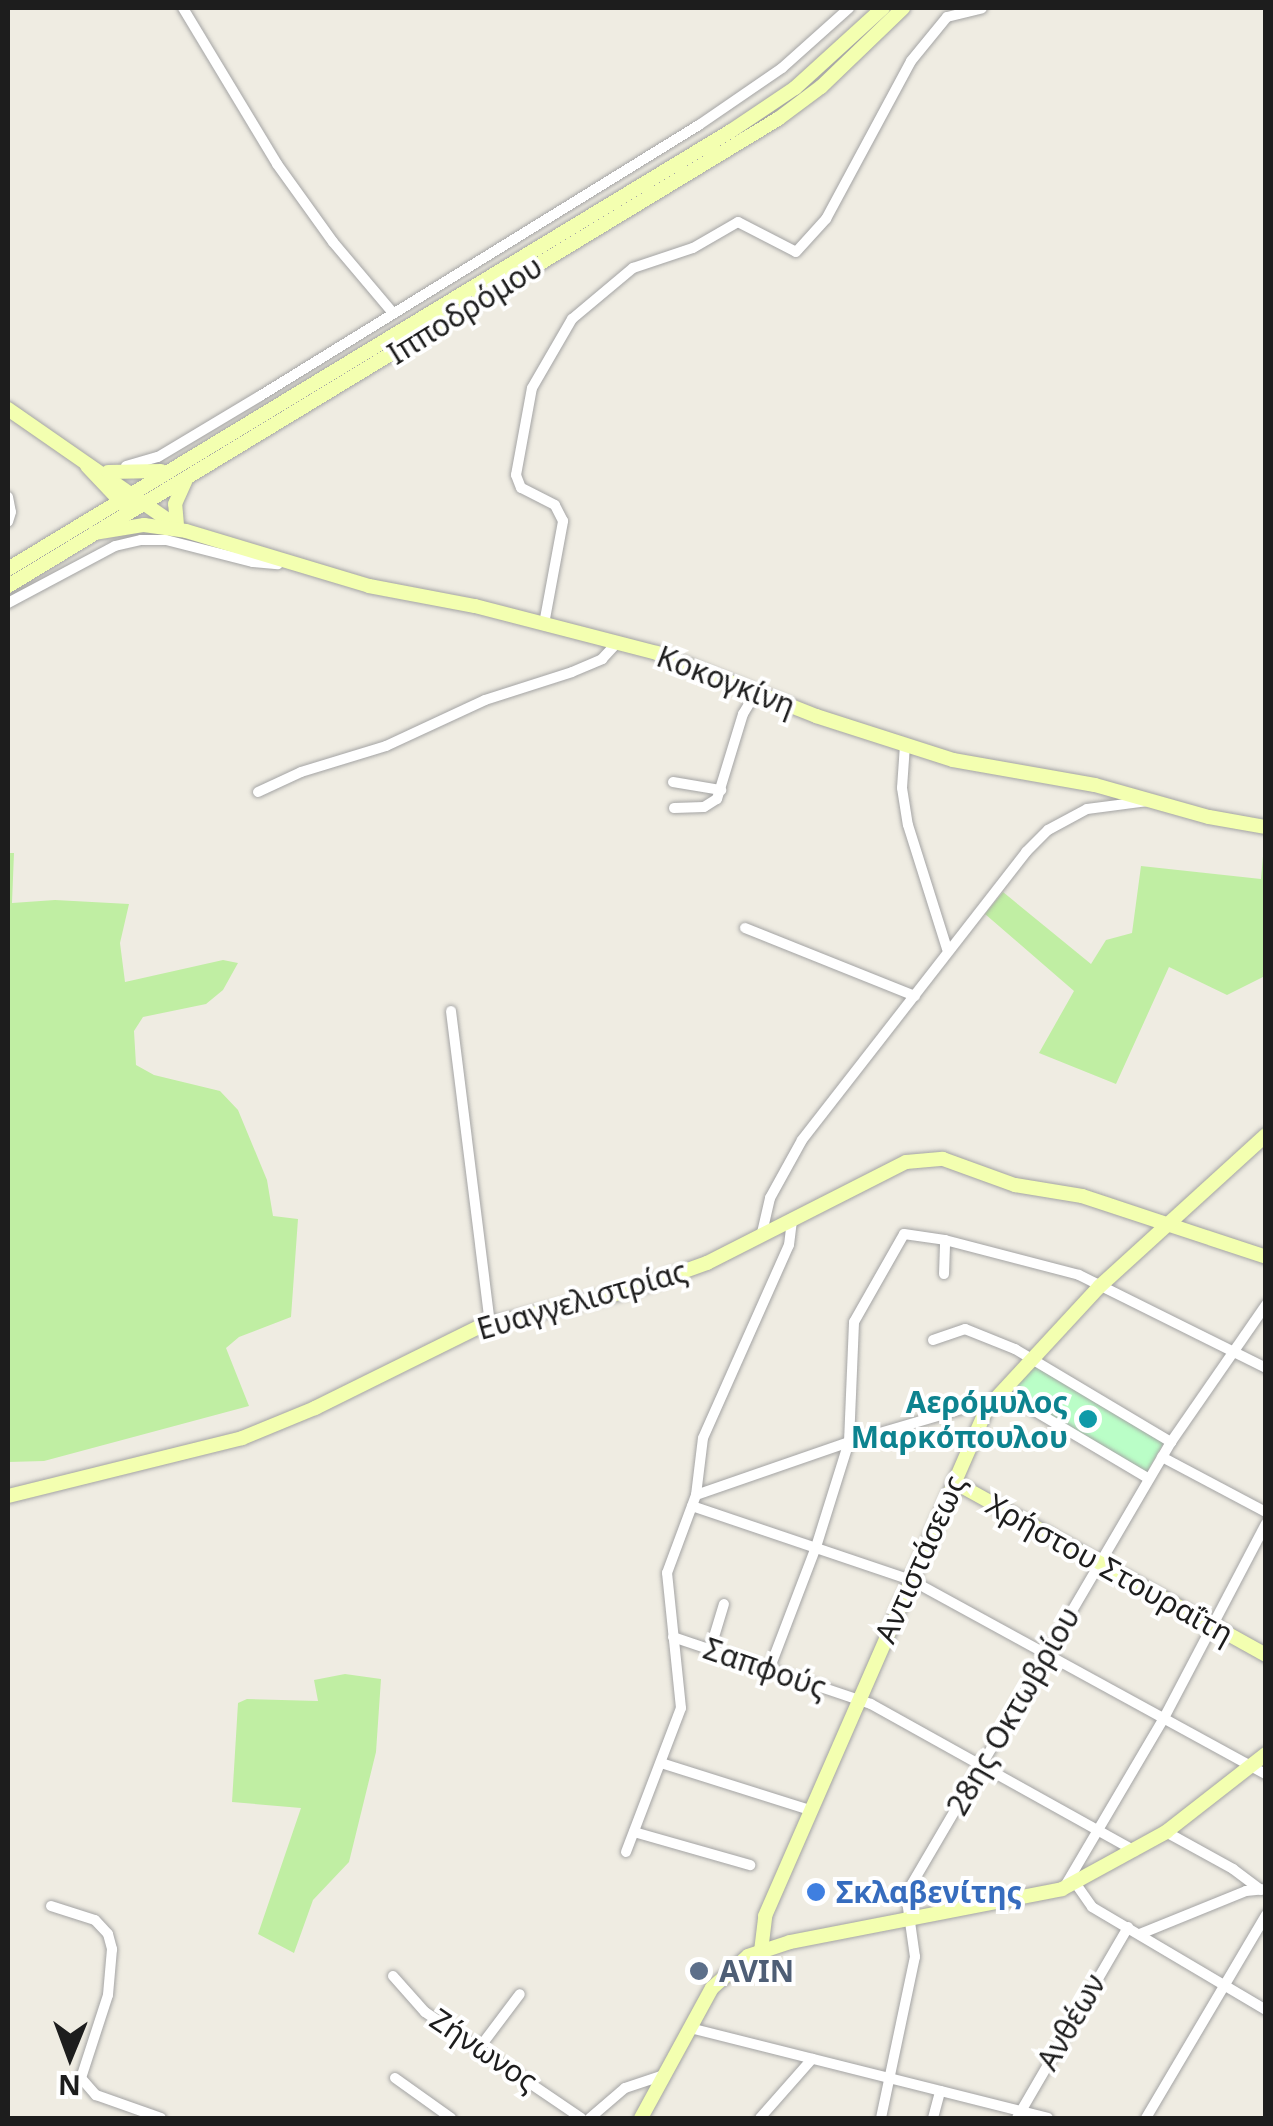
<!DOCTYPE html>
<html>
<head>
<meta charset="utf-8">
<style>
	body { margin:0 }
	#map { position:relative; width:1273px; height:2126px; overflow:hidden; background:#efece2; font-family:"Noto Sans",sans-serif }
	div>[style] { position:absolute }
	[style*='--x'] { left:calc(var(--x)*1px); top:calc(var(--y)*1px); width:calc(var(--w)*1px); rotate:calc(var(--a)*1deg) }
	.grass>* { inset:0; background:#c0eea3 }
	.park>* { inset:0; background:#bafec7 }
	.roads { filter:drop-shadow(0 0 2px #a4a4a4) drop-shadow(0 0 2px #a4a4a4) }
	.street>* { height:10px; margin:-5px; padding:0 5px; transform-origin:5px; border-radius:5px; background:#fff }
	.secondary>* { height:14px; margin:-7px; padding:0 7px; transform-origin:7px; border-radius:7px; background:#f3ffb0 }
	.dots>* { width:28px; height:28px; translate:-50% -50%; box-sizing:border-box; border:5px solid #fff; border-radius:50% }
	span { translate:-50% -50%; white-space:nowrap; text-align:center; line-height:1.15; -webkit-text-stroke:8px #fff; paint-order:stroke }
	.street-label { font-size:30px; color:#1d1d1d }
	.culture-label { font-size:30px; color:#0d838f; font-weight:700 }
	.right { translate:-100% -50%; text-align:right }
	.shop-label { font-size:30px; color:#366cbe; font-weight:700 }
	.left { translate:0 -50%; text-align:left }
	.service-label { font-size:30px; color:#4e5e75; font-weight:700 }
	.frame { position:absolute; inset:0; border:10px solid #1d1d1d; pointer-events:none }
	.north { position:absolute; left:20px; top:2006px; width:100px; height:100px; -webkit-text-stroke:8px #fff; paint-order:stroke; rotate:181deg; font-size:28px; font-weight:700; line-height:40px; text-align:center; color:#1d1d1d }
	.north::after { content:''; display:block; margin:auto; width:35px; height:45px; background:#1d1d1d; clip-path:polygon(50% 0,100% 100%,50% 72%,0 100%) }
</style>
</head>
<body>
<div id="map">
	<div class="grass">
		<i style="clip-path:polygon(1265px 833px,1265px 976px,1227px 995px,1169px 967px,1116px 1084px,1039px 1053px,1074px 991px,985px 914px,1003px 892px,1091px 964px,1106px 940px,1132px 933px,1141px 866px,1261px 879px)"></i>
		<i style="clip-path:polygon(8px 853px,14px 853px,12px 903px,55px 900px,129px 904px,120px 943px,125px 982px,223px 960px,238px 963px,223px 990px,206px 1004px,143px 1017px,134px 1031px,136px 1065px,154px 1075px,220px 1091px,238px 1110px,267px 1180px,273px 1216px,298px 1219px,291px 1317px,239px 1337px,226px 1348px,249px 1406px,44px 1461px,8px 1462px)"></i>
		<i style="clip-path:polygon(345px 1674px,381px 1679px,376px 1752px,349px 1862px,313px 1900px,294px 1953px,258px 1934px,301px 1808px,232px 1802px,238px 1703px,247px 1699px,318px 1701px,314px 1680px)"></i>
	</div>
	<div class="park">
		<i style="clip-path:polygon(1036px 1365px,1164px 1442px,1146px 1474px,1011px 1393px)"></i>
	</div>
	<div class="roads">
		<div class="street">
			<i style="--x:183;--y:8;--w:182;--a:58.9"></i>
			<i style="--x:277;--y:164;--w:96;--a:54.3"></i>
			<i style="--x:333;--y:242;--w:93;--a:49.8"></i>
			<i style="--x:126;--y:466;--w:33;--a:-16"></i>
			<i style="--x:158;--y:457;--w:119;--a:-30.9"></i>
			<i style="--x:260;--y:396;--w:516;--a:-31.69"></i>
			<i style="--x:699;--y:125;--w:101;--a:-34.5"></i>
			<i style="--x:782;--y:68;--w:90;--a:-41.8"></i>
			<i style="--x:8;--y:497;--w:15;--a:79"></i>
			<i style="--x:11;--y:512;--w:10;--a:107"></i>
			<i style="--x:8;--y:603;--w:121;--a:-28"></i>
			<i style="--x:115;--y:546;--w:27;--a:-13"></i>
			<i style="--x:141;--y:540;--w:25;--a:0"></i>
			<i style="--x:166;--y:540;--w:90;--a:14.2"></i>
			<i style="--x:253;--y:562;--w:25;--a:5"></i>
			<i style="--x:544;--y:624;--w:105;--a:-79.5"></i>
			<i style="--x:563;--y:521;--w:18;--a:-117"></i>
			<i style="--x:555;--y:505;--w:38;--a:-153"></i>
			<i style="--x:521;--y:488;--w:14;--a:-111"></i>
			<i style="--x:516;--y:475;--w:88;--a:-79.6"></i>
			<i style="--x:532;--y:388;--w:80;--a:-59.9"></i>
			<i style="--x:572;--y:319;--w:80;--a:-39.9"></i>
			<i style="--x:633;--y:268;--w:63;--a:-18.4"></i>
			<i style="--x:693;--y:248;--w:52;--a:-30"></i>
			<i style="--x:738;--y:222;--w:65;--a:27.3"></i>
			<i style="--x:796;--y:252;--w:45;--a:-47.7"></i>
			<i style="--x:826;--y:219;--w:179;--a:-61.7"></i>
			<i style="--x:911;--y:61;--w:57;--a:-50.7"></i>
			<i style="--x:947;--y:17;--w:36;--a:-14"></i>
			<i style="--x:905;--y:745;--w:43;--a:94"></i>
			<i style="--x:902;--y:788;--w:37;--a:81"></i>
			<i style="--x:908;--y:825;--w:130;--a:72.5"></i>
			<i style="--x:673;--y:782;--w:49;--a:9.5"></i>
			<i style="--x:258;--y:792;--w:47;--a:-24.9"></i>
			<i style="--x:301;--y:772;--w:89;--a:-17"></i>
			<i style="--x:386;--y:746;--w:109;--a:-24.9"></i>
			<i style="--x:485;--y:700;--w:91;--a:-17.8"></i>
			<i style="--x:572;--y:672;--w:33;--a:-23"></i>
			<i style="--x:602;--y:659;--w:23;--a:-47"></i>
			<i style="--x:674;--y:808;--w:30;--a:-2"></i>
			<i style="--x:704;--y:807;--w:15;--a:-32"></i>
			<i style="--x:717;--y:799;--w:89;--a:-73"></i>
			<i style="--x:743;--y:714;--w:26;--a:-59"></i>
			<i style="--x:745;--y:928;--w:183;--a:21.8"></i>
			<i style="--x:451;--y:1011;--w:315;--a:82.9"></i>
			<i style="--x:761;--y:1237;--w:40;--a:-77"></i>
			<i style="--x:770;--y:1198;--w:66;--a:-61.1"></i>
			<i style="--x:802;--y:1140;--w:365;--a:-52.1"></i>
			<i style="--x:1026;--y:852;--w:31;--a:-45"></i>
			<i style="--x:1048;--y:830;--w:44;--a:-28.3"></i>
			<i style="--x:1087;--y:809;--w:63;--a:-7.4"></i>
			<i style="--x:944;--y:1274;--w:34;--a:-88"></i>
			<i style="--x:933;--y:1340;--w:34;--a:-19"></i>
			<i style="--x:965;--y:1329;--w:54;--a:21.8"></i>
			<i style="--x:1015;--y:1349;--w:182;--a:30.8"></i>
			<i style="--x:1001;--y:1391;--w:172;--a:30.7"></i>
			<i style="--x:1162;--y:1457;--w:118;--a:27.9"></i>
			<i style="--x:696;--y:1495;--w:162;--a:-19.1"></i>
			<i style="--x:849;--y:1442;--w:121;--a:-16.3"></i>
			<i style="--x:965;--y:1408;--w:22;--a:0"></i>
			<i style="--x:692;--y:1506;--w:231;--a:18.7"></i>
			<i style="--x:911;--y:1580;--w:405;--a:28.7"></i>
			<i style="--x:673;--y:1637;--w:209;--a:18.7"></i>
			<i style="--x:871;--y:1704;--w:302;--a:29.1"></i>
			<i style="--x:710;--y:1650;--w:48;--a:-73.1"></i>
			<i style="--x:769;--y:1670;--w:132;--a:-69.1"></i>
			<i style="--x:816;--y:1547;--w:110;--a:-72.6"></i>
			<i style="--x:849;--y:1442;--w:120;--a:-87.6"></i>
			<i style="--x:854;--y:1322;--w:101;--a:-60.4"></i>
			<i style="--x:904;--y:1234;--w:41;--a:8.3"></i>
			<i style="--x:945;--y:1240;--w:138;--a:14.6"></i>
			<i style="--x:1079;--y:1275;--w:209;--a:26.4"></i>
			<i style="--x:661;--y:1763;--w:156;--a:17.5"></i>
			<i style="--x:634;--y:1832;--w:121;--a:15.9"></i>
			<i style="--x:1166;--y:1832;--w:77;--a:28.9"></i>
			<i style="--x:1233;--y:1869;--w:35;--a:37"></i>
			<i style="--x:626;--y:1852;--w:154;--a:-69.1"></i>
			<i style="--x:681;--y:1708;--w:136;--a:-95.9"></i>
			<i style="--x:667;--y:1573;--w:83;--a:-69.6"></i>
			<i style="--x:696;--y:1495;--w:57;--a:-83"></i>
			<i style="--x:703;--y:1438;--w:211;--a:-66"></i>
			<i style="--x:789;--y:1245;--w:23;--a:-83"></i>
			<i style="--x:1076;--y:1884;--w:28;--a:55"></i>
			<i style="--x:1092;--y:1907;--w:202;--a:30.6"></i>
			<i style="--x:1065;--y:1886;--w:195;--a:-59.5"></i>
			<i style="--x:1164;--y:1718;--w:219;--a:-62.3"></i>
			<i style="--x:51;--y:1906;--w:46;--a:17.7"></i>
			<i style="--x:95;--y:1920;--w:19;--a:47"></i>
			<i style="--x:108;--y:1934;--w:16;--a:75"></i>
			<i style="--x:112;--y:1949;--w:46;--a:95"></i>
			<i style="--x:108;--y:1995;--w:87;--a:108"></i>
			<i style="--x:81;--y:2078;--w:23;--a:49"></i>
			<i style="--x:96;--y:2095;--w:69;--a:19.5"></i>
			<i style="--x:1140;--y:1934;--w:114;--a:-22.1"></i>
			<i style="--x:1246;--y:1891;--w:20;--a:-6"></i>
			<i style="--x:393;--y:1976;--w:48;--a:48.4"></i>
			<i style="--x:425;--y:2012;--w:189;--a:34.2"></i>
			<i style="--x:690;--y:2028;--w:369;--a:14.1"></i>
			<i style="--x:480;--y:2047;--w:66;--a:-53"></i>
			<i style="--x:395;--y:2078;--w:69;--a:35.5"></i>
			<i style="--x:590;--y:2118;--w:46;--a:-40.6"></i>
			<i style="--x:625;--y:2088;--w:41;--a:-18.4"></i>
			<i style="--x:760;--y:2118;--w:79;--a:-48.6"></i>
			<i style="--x:881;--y:2118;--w:165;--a:-78.1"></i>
			<i style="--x:915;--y:1957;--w:64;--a:-98.1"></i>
			<i style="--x:906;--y:1894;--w:524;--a:-59.62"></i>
			<i style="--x:1171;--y:1442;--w:167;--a:-55.3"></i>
			<i style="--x:933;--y:2118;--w:28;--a:-75"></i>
			<i style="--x:1017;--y:2118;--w:221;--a:-59.8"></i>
			<i style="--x:1146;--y:2118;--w:236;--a:-59.4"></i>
		</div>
		<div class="secondary">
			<i style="--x:8;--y:409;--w:203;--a:34.8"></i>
			<i style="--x:87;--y:466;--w:54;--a:46.5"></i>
			<i style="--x:108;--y:472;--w:53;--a:-1.1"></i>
			<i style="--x:177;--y:525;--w:21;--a:-95"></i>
			<i style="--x:175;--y:504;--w:27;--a:-66"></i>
			<i style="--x:94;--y:533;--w:51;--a:-9.1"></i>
			<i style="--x:144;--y:525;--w:42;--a:8.1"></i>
			<i style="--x:186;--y:531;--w:191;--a:16.7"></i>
			<i style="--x:369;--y:586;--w:108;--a:10.7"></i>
			<i style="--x:475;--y:606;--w:188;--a:14.5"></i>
			<i style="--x:657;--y:653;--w:171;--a:21.6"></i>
			<i style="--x:816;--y:716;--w:144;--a:17.8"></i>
			<i style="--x:953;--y:760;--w:144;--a:10"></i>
			<i style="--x:1095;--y:785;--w:118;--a:15.7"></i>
			<i style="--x:1209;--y:817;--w:58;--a:10"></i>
			<i style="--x:8;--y:569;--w:845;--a:-31.21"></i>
			<i style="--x:731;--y:131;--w:77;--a:-33.9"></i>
			<i style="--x:795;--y:88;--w:119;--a:-42.3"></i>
			<i style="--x:8;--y:586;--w:901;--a:-31.24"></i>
			<i style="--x:778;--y:119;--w:54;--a:-36.7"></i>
			<i style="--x:821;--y:87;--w:114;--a:-43.9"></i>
			<i style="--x:954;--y:1482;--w:357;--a:29"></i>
			<i style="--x:8;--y:1496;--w:241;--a:-13.9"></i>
			<i style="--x:242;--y:1438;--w:79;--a:-22.3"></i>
			<i style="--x:315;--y:1408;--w:183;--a:-26.3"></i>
			<i style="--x:479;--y:1327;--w:157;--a:-13.6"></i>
			<i style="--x:632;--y:1290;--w:80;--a:-19.8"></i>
			<i style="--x:707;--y:1263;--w:223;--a:-26.9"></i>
			<i style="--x:906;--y:1162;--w:37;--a:-5"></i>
			<i style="--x:943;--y:1159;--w:77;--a:19.9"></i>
			<i style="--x:1015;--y:1185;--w:68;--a:9.3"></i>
			<i style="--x:1082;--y:1196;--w:194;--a:18.3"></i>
			<i style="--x:761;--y:1951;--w:35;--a:-83"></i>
			<i style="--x:765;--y:1916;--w:554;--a:-66.39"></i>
			<i style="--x:987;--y:1408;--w:166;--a:-47.2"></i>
			<i style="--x:1100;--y:1286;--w:224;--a:-42.3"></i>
			<i style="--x:641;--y:2118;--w:148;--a:-61.4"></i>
			<i style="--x:712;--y:1988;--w:48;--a:-41.6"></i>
			<i style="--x:748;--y:1956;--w:44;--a:-18.4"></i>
			<i style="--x:790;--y:1942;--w:277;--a:-11"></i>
			<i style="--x:1062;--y:1889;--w:119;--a:-28.7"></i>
			<i style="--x:1166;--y:1832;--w:127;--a:-38"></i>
		</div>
	</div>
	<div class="dots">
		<i style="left:1088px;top:1419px;background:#0f9aa8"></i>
		<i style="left:816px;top:1892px;background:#3f7fe0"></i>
		<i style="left:699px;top:1971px;background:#5c6f8a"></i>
	</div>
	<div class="street-label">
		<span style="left:465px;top:310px;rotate:-32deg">Ιπποδρόμου</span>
		<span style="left:726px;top:681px;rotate:21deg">Κοκογκίνη</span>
		<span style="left:582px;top:1300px;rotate:-16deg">Ευαγγελιστρίας</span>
		<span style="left:920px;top:1559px;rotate:-66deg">Αντιστάσεως</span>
		<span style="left:1110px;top:1569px;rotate:29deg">Χρήστου Στουραΐτη</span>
		<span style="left:765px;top:1668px;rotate:19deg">Σαπφούς</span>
		<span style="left:1013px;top:1711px;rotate:-60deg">28ης Οκτωβρίου</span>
		<span style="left:1071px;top:2022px;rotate:-60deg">Ανθέων</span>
		<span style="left:484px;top:2050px;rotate:34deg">Ζήνωνος</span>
	</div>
	<div class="culture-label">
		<span class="right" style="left:1068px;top:1419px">Αερόμυλος<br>Μαρκόπουλου</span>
	</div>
	<div class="shop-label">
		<span class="left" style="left:836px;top:1892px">Σκλαβενίτης</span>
	</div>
	<div class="service-label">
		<span class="left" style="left:719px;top:1971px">AVIN</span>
	</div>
	<div class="frame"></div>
	<div class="north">N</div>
</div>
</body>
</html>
